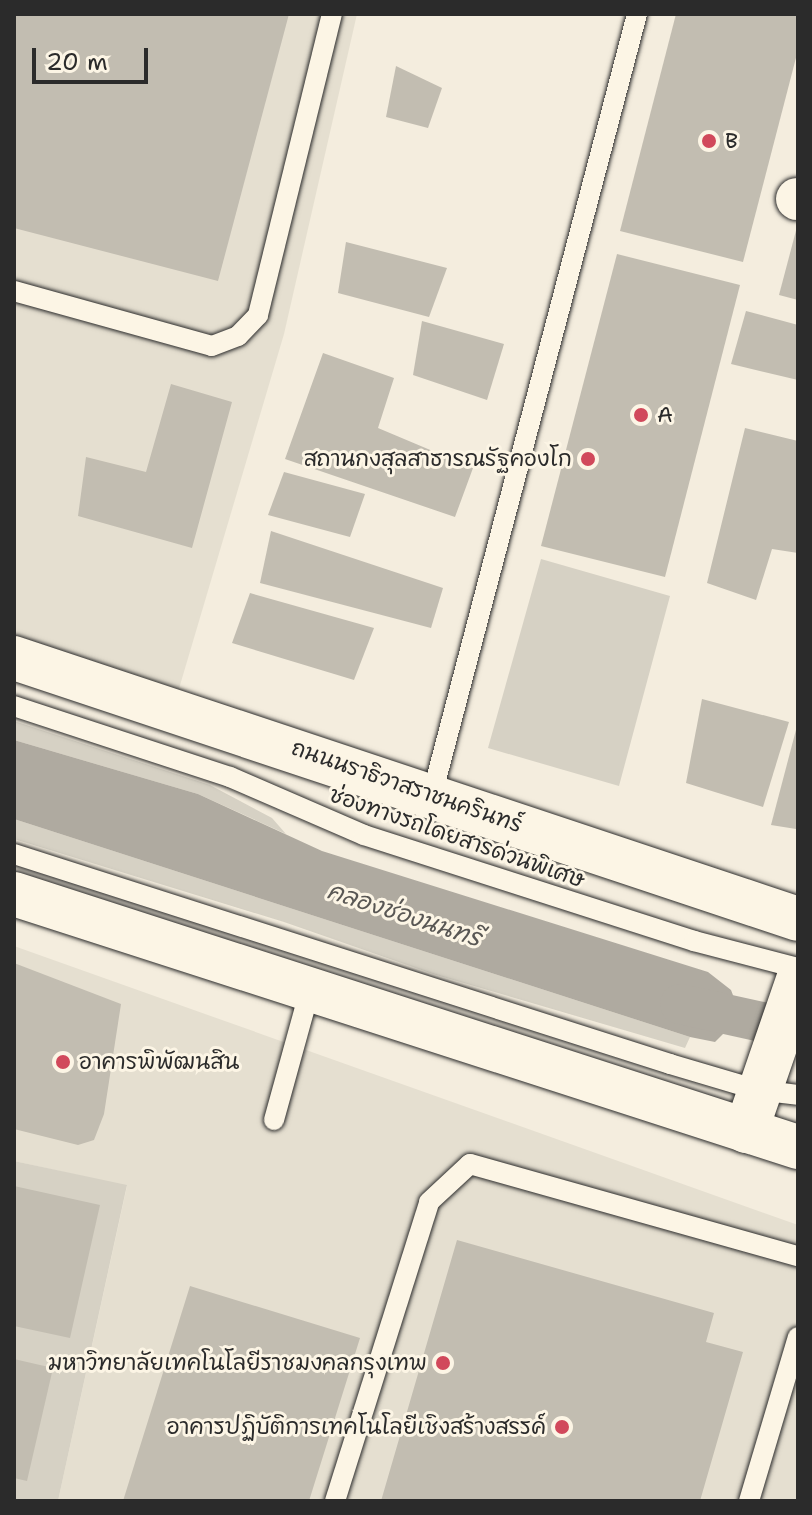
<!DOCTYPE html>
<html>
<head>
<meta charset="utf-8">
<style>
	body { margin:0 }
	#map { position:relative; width:812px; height:1515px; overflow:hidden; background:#f4edde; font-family:"Shantell Sans","Playpen Sans Thai",sans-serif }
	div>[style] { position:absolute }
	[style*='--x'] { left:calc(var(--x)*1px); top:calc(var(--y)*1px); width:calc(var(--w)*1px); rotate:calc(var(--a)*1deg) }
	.built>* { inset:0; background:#e5dfd0 }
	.green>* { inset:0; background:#d6d1c4 }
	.water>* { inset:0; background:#afaaa0 }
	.canal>* { height:40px; margin:-20px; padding:0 20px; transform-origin:20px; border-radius:20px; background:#afaaa0 }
	.building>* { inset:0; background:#c2bdb1 }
	.roads { filter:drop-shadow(0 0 2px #2b2b2b) drop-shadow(0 0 2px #2b2b2b) }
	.service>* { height:20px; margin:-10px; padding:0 10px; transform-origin:10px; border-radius:10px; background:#fcf5e5 }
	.minor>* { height:42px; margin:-21px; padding:0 21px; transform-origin:21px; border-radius:21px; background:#fcf5e5 }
	.primary>* { height:44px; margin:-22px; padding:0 22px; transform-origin:22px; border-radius:22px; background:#fcf5e5 }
	.dots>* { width:22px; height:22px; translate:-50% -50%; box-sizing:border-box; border:4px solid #fcf5e5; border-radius:50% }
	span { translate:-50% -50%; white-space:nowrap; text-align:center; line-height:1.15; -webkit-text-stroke:6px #fcf5e5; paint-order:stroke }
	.poi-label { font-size:22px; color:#2b2b2b }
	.left { translate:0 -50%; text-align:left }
	.right { translate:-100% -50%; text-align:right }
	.street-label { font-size:22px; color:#2b2b2b }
	.water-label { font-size:24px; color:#595754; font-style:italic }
	.frame { position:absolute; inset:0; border:16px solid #2b2b2b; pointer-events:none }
	.scale { position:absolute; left:32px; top:48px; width:116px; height:36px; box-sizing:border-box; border:4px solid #2b2b2b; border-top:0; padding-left:10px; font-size:24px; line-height:28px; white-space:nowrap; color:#2b2b2b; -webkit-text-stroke:6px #fcf5e5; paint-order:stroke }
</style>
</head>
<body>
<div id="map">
	<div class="built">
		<i style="clip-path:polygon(14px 14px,357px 14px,284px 334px,178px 692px,14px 639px)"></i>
		<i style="clip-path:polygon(14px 946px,798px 1225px,798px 1501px,58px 1501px,127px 1186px,14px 1161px)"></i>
	</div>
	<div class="green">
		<i style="clip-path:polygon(541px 559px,670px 596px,619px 786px,488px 748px)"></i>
		<i style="clip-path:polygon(14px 721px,210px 785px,272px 818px,286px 834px,198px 794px,14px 740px)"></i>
		<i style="clip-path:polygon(14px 819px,690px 1037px,685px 1048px,433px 974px,284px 922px,14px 839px)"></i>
		<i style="clip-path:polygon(14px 1161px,127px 1185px,58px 1501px,14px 1501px)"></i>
	</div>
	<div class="water">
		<i style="clip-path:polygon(14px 740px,198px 794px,322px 851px,708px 972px,731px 990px,736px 1003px,733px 1024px,715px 1042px,690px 1037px,14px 819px)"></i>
	</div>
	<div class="canal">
		<i style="--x:680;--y:1004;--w:121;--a:12.4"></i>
	</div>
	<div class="building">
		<i style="clip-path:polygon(14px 14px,289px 14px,218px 281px,14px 228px)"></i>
		<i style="clip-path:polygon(676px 14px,798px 14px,798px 50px,743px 262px,620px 231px)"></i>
		<i style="clip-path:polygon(396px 66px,442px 88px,428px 128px,386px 117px)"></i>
		<i style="clip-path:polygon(798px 223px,798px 300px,779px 295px)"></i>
		<i style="clip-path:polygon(346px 242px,447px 268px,429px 317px,338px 293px)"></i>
		<i style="clip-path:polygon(617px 254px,740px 285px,665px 577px,541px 546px)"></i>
		<i style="clip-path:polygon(746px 311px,798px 325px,798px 380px,731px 364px)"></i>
		<i style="clip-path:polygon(422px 321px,504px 344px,487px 400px,413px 375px)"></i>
		<i style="clip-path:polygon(323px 353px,394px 378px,378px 428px,473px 468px,455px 517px,285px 459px)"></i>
		<i style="clip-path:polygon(171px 384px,232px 402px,192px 548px,78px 516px,86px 457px,146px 472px)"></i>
		<i style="clip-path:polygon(745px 428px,798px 441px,798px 553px,772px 549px,756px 600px,707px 583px)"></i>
		<i style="clip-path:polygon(284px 472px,365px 494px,350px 537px,268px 515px)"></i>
		<i style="clip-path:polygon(271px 531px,443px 588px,431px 628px,260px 583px)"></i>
		<i style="clip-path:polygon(250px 593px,374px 628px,354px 680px,232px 643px)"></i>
		<i style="clip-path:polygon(702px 699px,789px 722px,763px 807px,686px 783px)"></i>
		<i style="clip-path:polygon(797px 726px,798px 821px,796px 829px,771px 825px)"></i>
		<i style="clip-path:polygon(14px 963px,121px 1004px,104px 1114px,94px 1140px,78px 1145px,14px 1129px)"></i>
		<i style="clip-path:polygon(14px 1186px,100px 1205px,70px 1338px,14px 1326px)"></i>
		<i style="clip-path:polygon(457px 1240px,714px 1313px,706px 1342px,743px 1352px,700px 1501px,381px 1501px)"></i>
		<i style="clip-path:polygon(190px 1286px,360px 1338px,309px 1501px,123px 1501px)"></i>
		<i style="clip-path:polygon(14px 1359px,53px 1368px,27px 1481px,14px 1478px)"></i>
	</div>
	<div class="roads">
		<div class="service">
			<i style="--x:14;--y:291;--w:205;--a:15.5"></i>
			<i style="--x:212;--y:346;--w:28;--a:-21"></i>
			<i style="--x:238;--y:336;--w:29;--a:-46"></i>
			<i style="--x:258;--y:315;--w:310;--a:-76.2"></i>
			<i style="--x:14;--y:706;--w:227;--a:18.2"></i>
			<i style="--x:230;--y:777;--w:146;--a:23.4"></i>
			<i style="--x:364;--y:835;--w:347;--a:17.8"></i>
			<i style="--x:694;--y:941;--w:107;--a:14.6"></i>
			<i style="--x:432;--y:795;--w:807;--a:-75.29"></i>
			<i style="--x:14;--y:854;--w:689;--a:17.75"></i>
			<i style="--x:670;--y:1064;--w:92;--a:16.5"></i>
			<i style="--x:758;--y:1090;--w:40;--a:7.1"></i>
			<i style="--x:274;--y:1120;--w:132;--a:-74.6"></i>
			<i style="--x:335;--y:1501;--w:313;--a:-72.5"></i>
			<i style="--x:429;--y:1202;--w:56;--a:-42.8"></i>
			<i style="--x:470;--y:1164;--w:341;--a:15.7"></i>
			<i style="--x:749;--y:1501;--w:171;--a:-73.4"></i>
		</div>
		<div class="minor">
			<i style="--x:797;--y:199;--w:1;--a:0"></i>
		</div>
		<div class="primary">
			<i style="--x:14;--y:658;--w:826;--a:18.41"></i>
			<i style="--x:14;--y:894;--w:824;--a:17.89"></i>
			<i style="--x:746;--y:1131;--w:160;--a:-71"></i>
		</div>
	</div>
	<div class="dots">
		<i style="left:709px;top:141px;background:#d1495b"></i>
		<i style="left:641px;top:415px;background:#d1495b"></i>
		<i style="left:588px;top:459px;background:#d1495b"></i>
		<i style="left:63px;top:1062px;background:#d1495b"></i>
		<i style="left:443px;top:1363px;background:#d1495b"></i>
		<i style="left:562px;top:1427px;background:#d1495b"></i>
	</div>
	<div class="poi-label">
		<span class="left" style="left:725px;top:141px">B</span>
		<span class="left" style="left:657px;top:415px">A</span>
		<span class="right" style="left:572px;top:459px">สถานกงสุลสาธารณรัฐคองโก</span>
		<span class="left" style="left:79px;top:1062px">อาคารพิพัฒนสิน</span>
		<span class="right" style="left:427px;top:1363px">มหาวิทยาลัยเทคโนโลยีราชมงคลกรุงเทพ</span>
		<span class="right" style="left:546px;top:1427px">อาคารปฏิบัติการเทคโนโลยีเชิงสร้างสรรค์</span>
	</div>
	<div class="street-label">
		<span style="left:407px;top:786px;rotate:19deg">ถนนนราธิวาสราชนครินทร์</span>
		<span style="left:457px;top:837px;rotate:19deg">ช่องทางรถโดยสารด่วนพิเศษ</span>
	</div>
	<div class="water-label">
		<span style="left:404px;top:915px;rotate:18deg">คลองช่องนนทรี</span>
	</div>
	<div class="frame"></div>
	<div class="scale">20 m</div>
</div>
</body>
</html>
